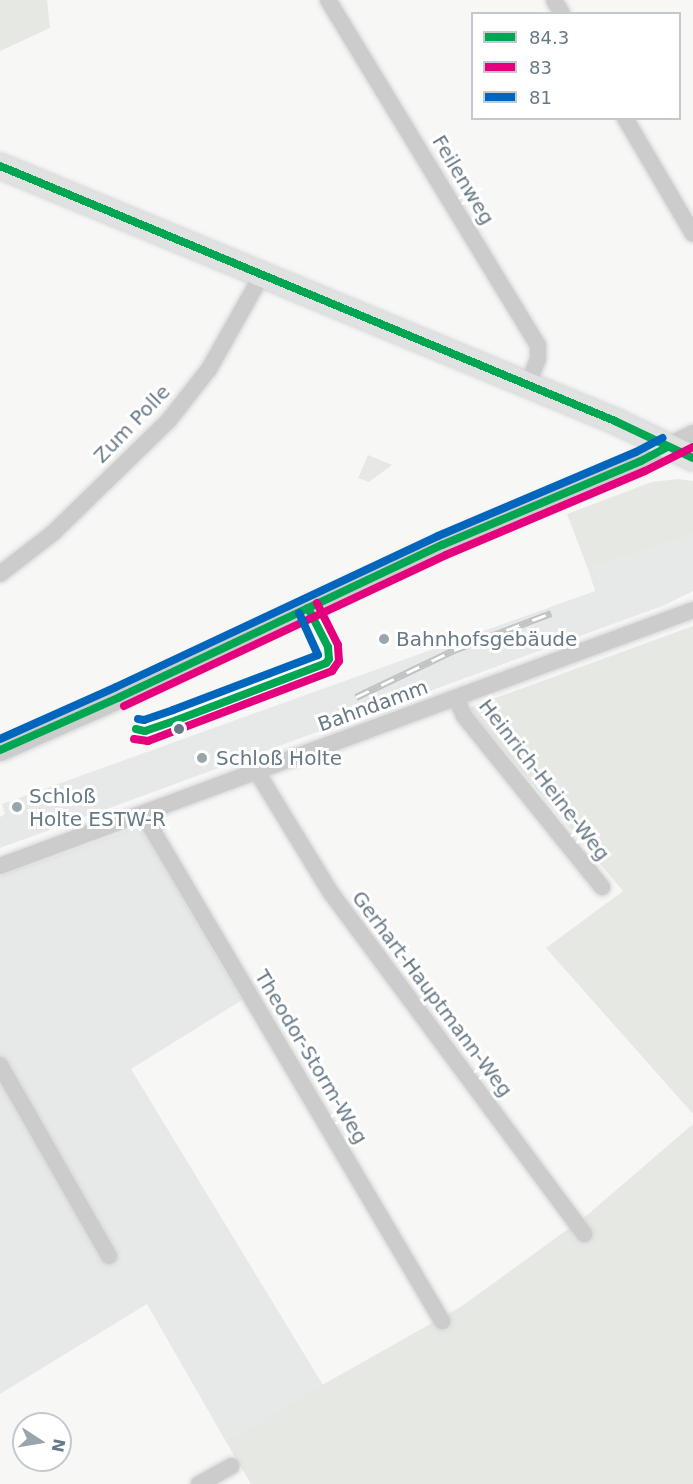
<!DOCTYPE html>
<html>
<head>
<meta charset="utf-8">
<style>
  body { margin:0 }
  #map { position:relative; width:693px; height:1484px; overflow:hidden; background:#f7f7f6; font-family:"DejaVu Sans",sans-serif }
  div>[style] { position:absolute }
  .built>* { inset:0; background:#e7e9e9 }
  .green>* { inset:0; background:#e6e9e3 }
  .roads { filter:drop-shadow(0 0 2px #d4d5d6) drop-shadow(0 0 2px #d4d5d6) }
  .minor>* { height:16px; margin:-8px; padding:0 8px; transform-origin:8px; border-radius:8px; background:#cccccd }
  .tertiary>* { height:21px; margin:-10.5px; padding:0 10.5px; transform-origin:10.5px; border-radius:10.5px; background:#cccccd }
  .secondary>* { height:24px; margin:-12px; padding:0 12px; transform-origin:12px; border-radius:12px; background:#e0e1e1 }
  .rail>* { height:7px; margin-top:-3.5px; transform-origin:0; background:repeating-linear-gradient(90deg,#fff 0 14px,#c1c2c4 0 28px); box-sizing:border-box; border-block:2px solid #c1c2c4 }
  .bus-1>* { height:8px; margin:-4px; padding:0 4px; transform-origin:4px; border-radius:4px; background:#00a651 }
  .bus-2>* { height:8px; margin:-4px; padding:0 4px; transform-origin:4px; border-radius:4px; background:#e5007d }
  .bus-3>* { height:8px; margin:-4px; padding:0 4px; transform-origin:4px; border-radius:4px; background:#0065bd }
  .dots>* { width:16px; height:16px; translate:-50% -50%; box-sizing:border-box; border:3px solid #fff; border-radius:50% }
  span { translate:-50% -50%; white-space:nowrap; text-align:center; line-height:1.15; -webkit-text-stroke:6px #fff; paint-order:stroke }
  .street-label { font-size:20px; color:#677986 }
  .poi-label { font-size:20px; color:#677986 }
  .left { translate:0 -50%; text-align:left }
  .legend { position:absolute; left:471px; top:12px; width:210px; height:108px; box-sizing:border-box; background:#fff; border:2px solid #c2c9cf; margin:0; padding:8px 10px; list-style:none; font-size:18px; color:#677986 }
  .legend li { display:flex; align-items:center; gap:12px; height:30px }
  .legend b { width:30px; border:2px solid #c2c9cf }
  .north { position:absolute; left:12px; top:1412px; width:60px; height:60px; box-sizing:border-box; background:#fff; border:2px solid #c2c9cf; border-radius:50%; rotate:102deg; font-size:16px; font-weight:700; line-height:24px; text-align:center; color:#677986 }
  .north::after { content:''; display:block; margin:auto; width:21px; height:27px; background:#99a5ad; clip-path:polygon(50% 0,100% 100%,50% 72%,0 100%) }
</style>
</head>
<body>
<div id="map">
  <div class="built">
    <i style="clip-path:polygon(693px 535px,693px 591px,665px 605px,0 848px,0 817px,5px 814px,2px 804px,595px 591px,588px 569px)"></i>
    <i style="clip-path:polygon(140px 826px,242px 1000px,131px 1069px,323px 1385px,225px 1440px,147px 1304px,0 1394px,0 876px)"></i>
  </div>
  <div class="green">
    <i style="clip-path:polygon(0 0,47px 0,50px 28px,0 51px)"></i>
    <i style="clip-path:polygon(368px 455px,392px 465px,369px 482px,358px 478px)"></i>
    <i style="clip-path:polygon(678px 479px,693px 481px,693px 535px,588px 569px,567px 514px,652px 482px)"></i>
    <i style="clip-path:polygon(693px 626px,693px 1114px,546px 948px,623px 891px,468px 708px)"></i>
    <i style="clip-path:polygon(693px 1124px,693px 1484px,251px 1484px,225px 1440px,462px 1306px,586px 1216px)"></i>
  </div>
  <div class="roads">
    <div class="minor">
      <i style="left:328px;top:0;width:405px;rotate:58.7deg"></i>
      <i style="left:538px;top:346px;width:13px;rotate:90deg"></i>
      <i style="left:538px;top:359px;width:29px;rotate:112deg"></i>
      <i style="left:554px;top:0;width:16px;rotate:60deg"></i>
      <i style="left:625px;top:118px;width:134px;rotate:59.6deg"></i>
      <i style="left:0;top:574px;width:67px;rotate:-37.7deg"></i>
      <i style="left:53px;top:533px;width:162px;rotate:-44.2deg"></i>
      <i style="left:169px;top:420px;width:65px;rotate:-51.9deg"></i>
      <i style="left:209px;top:369px;width:108px;rotate:-60.6deg"></i>
      <i style="left:456px;top:698px;width:20px;rotate:66deg"></i>
      <i style="left:464px;top:716px;width:220px;rotate:51.1deg"></i>
      <i style="left:257px;top:772px;width:142px;rotate:58.6deg"></i>
      <i style="left:331px;top:893px;width:425px;rotate:53.4deg"></i>
      <i style="left:143px;top:814px;width:589px;rotate:59.47deg"></i>
      <i style="left:0;top:866px;width:739px;rotate:-20.27deg"></i>
      <i style="left:0;top:1065px;width:220px;rotate:60.3deg"></i>
      <i style="left:199px;top:1484px;width:37px;rotate:-29deg"></i>
    </div>
    <div class="tertiary">
      <i style="left:0;top:750px;width:131px;rotate:-23.8deg"></i>
      <i style="left:120px;top:697px;width:356px;rotate:-25.3deg"></i>
      <i style="left:442px;top:545px;width:216px;rotate:-22.9deg"></i>
      <i style="left:641px;top:461px;width:58px;rotate:-26.6deg"></i>
    </div>
    <div class="secondary">
      <i style="left:0;top:166px;width:666px;rotate:22.52deg"></i>
      <i style="left:615px;top:421px;width:86px;rotate:25.4deg"></i>
    </div>
  </div>
  <div class="rail">
    <i style="left:356px;top:697px;width:109px;rotate:-25.6deg"></i>
    <i style="left:454px;top:650px;width:104px;rotate:-20.9deg"></i>
  </div>
  <div class="bus-1">
    <i style="left:0;top:166px;width:666px;rotate:22.52deg"></i>
    <i style="left:615px;top:421px;width:86px;rotate:25.4deg"></i>
    <i style="left:136px;top:729px;width:9px;rotate:13deg"></i>
    <i style="left:145px;top:731px;width:34px;rotate:-19deg"></i>
    <i style="left:177px;top:720px;width:160px;rotate:-20.9deg"></i>
    <i style="left:326px;top:663px;width:5px;rotate:-53deg"></i>
    <i style="left:329px;top:659px;width:12px;rotate:-95deg"></i>
    <i style="left:328px;top:647px;width:44px;rotate:-117.1deg"></i>
    <i style="left:0;top:750px;width:131px;rotate:-23.8deg"></i>
    <i style="left:120px;top:697px;width:356px;rotate:-25.3deg"></i>
    <i style="left:442px;top:545px;width:216px;rotate:-22.9deg"></i>
    <i style="left:641px;top:461px;width:30px;rotate:-28deg"></i>
  </div>
  <div class="bus-2">
    <i style="left:124px;top:706px;width:356px;rotate:-25.1deg"></i>
    <i style="left:446px;top:555px;width:216px;rotate:-22.9deg"></i>
    <i style="left:645px;top:471px;width:54px;rotate:-26.6deg"></i>
    <i style="left:134px;top:739px;width:14px;rotate:8deg"></i>
    <i style="left:148px;top:741px;width:197px;rotate:-20.8deg"></i>
    <i style="left:332px;top:671px;width:12px;rotate:-55deg"></i>
    <i style="left:339px;top:661px;width:16px;rotate:-94deg"></i>
    <i style="left:338px;top:645px;width:47px;rotate:-116.6deg"></i>
  </div>
  <div class="bus-3">
    <i style="left:138px;top:719px;width:6px;rotate:9deg"></i>
    <i style="left:144px;top:720px;width:31px;rotate:-19deg"></i>
    <i style="left:173px;top:710px;width:155px;rotate:-20.8deg"></i>
    <i style="left:318px;top:655px;width:46px;rotate:-114.3deg"></i>
    <i style="left:0;top:739px;width:127px;rotate:-24.1deg"></i>
    <i style="left:116px;top:687px;width:356px;rotate:-25.1deg"></i>
    <i style="left:438px;top:536px;width:215px;rotate:-23deg"></i>
    <i style="left:636px;top:452px;width:30px;rotate:-28deg"></i>
  </div>
  <div class="dots">
    <i style="left:384px;top:639px;background:#99a5ad"></i>
    <i style="left:179px;top:729px;background:#677986"></i>
    <i style="left:202px;top:758px;background:#99a5ad"></i>
    <i style="left:17px;top:807px;background:#99a5ad"></i>
  </div>
  <div class="street-label">
    <span style="left:463px;top:180px;rotate:59deg">Feilenweg</span>
    <span style="left:132px;top:424px;rotate:-46deg">Zum Polle</span>
    <span style="left:373px;top:706px;rotate:-20deg">Bahndamm</span>
    <span style="left:544px;top:780px;rotate:52deg">Heinrich-Heine-Weg</span>
    <span style="left:432px;top:994px;rotate:53deg">Gerhart-Hauptmann-Weg</span>
    <span style="left:311px;top:1057px;rotate:59deg">Theodor-Storm-Weg</span>
  </div>
  <div class="poi-label">
    <span class="left" style="left:396px;top:639px">Bahnhofsgebäude</span>
    <span class="left" style="left:216px;top:758px">Schloß Holte</span>
    <span class="left" style="left:29px;top:808px">Schloß<br>Holte ESTW-R</span>
  </div>
  <ul class="legend">
  <li><b style="height:8px;background:#00a651"></b>84.3</li>
  <li><b style="height:8px;background:#e5007d"></b>83</li>
  <li><b style="height:8px;background:#0065bd"></b>81</li>
  </ul>
  <div class="north">N</div>
</div>
</body>
</html>
